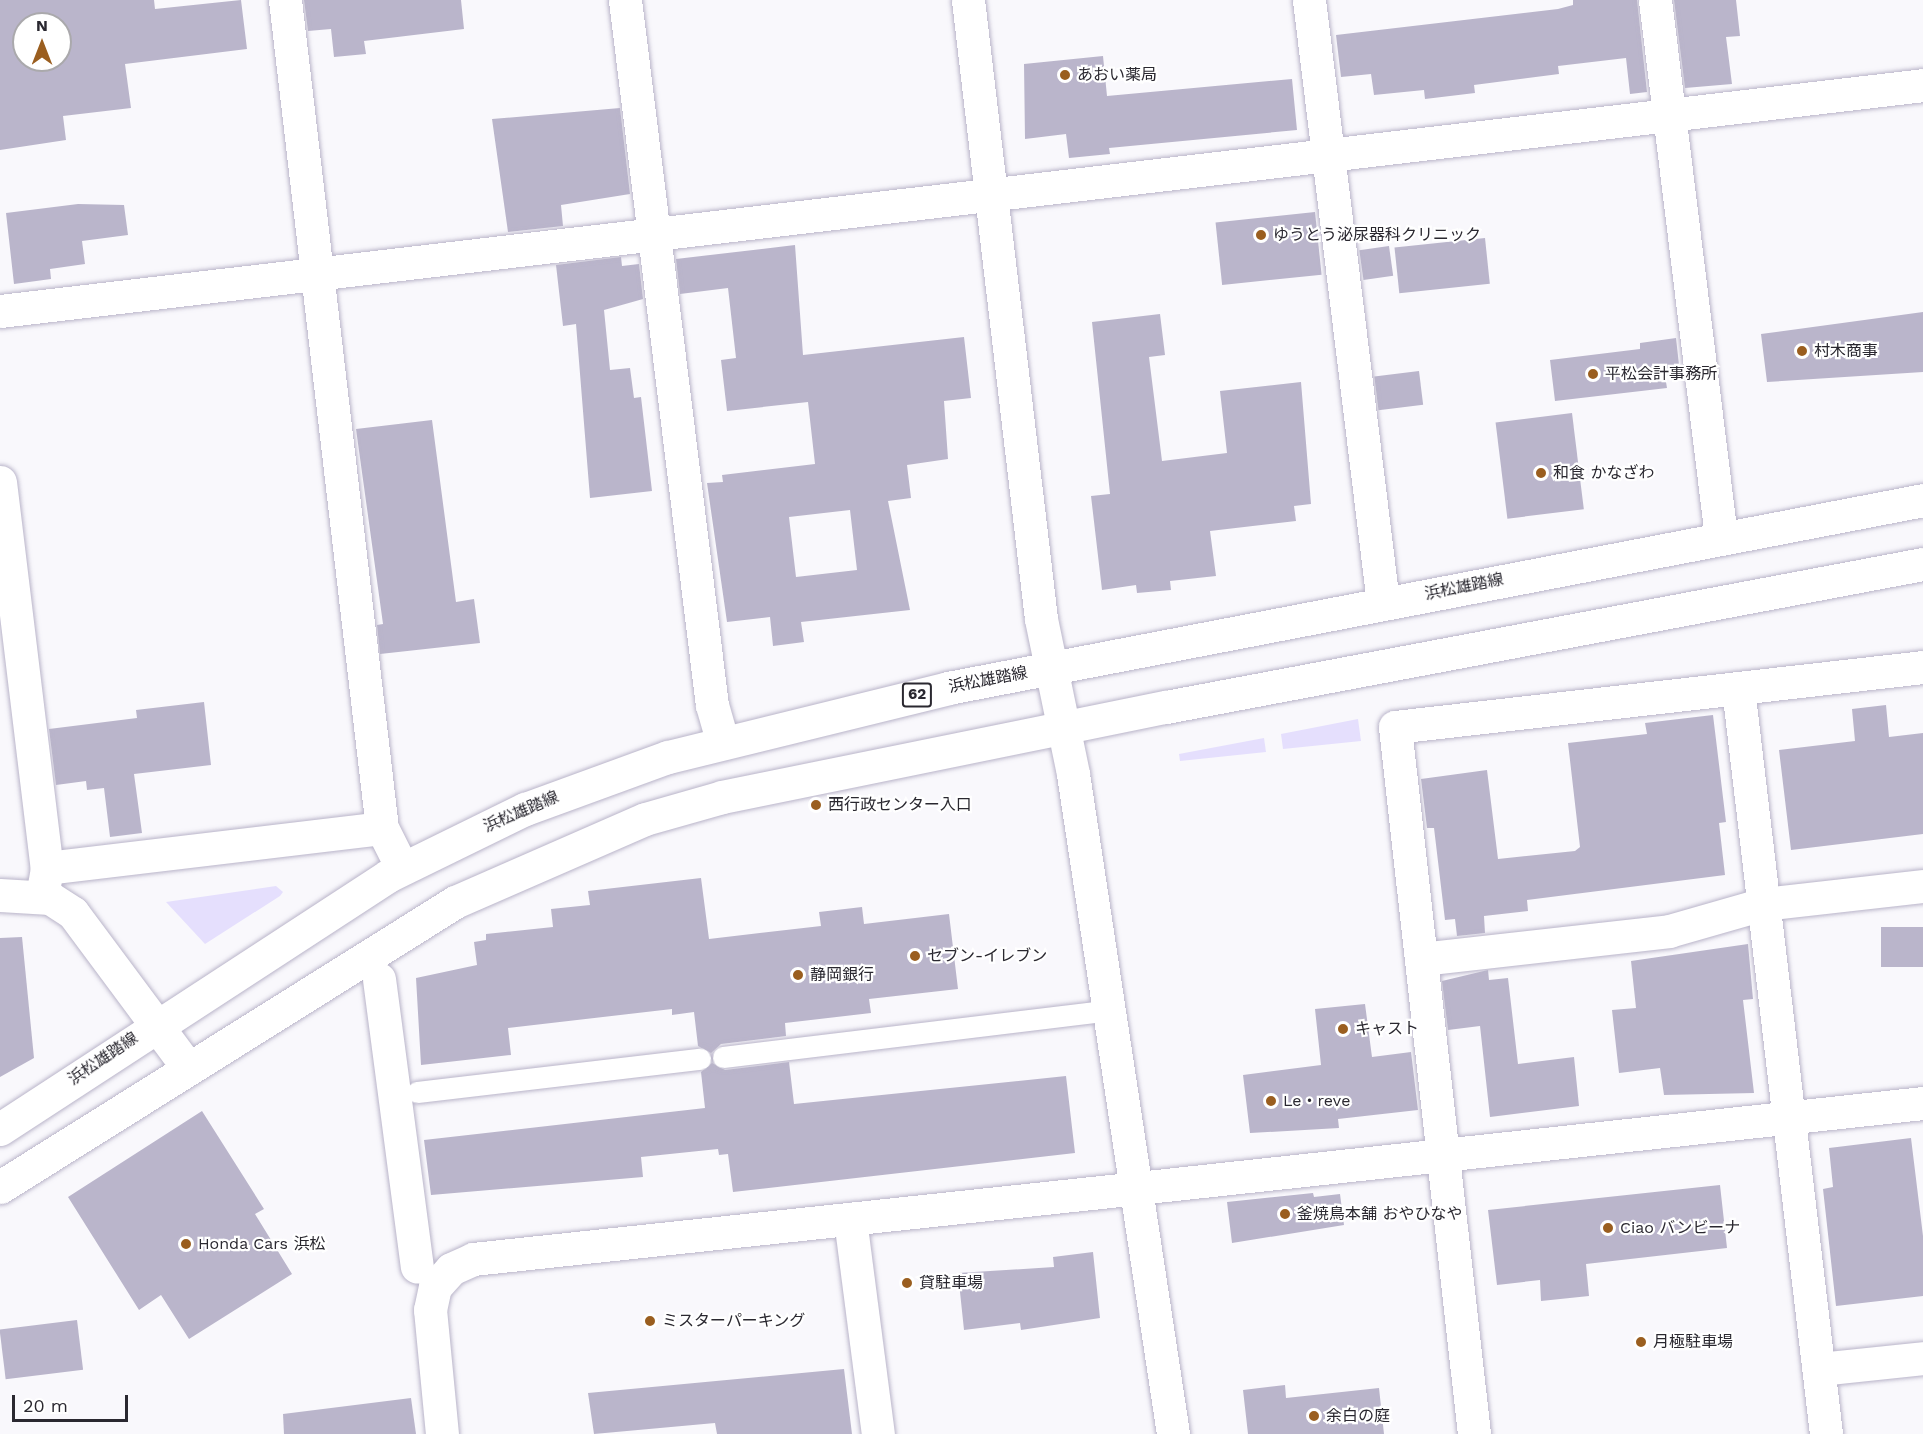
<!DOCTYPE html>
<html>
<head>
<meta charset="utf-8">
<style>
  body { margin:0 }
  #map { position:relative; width:1923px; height:1434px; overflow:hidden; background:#f9f8fc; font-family:"Work Sans","Noto Sans JP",sans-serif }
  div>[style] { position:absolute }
  .green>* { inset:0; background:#e5dffd }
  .building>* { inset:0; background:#bab5cb; transform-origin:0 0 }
  .roads { filter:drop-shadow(0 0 2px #b9b4c9) drop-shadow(0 0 2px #b9b4c9) }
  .lane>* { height:21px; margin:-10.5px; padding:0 10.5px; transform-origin:10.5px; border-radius:10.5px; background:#fff }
  .street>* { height:33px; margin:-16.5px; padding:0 16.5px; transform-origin:16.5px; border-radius:16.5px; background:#fff }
  .secondary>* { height:33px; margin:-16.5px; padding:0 16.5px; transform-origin:16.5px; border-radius:16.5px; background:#fff }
  .primary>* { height:33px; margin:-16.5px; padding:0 16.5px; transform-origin:16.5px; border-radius:16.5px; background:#fff }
  .dots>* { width:16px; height:16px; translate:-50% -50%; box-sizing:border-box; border:3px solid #fff; border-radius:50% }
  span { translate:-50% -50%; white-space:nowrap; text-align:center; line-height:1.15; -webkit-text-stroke:4.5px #fff; paint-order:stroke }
  .shield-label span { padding:2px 4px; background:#fff; border:2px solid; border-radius:4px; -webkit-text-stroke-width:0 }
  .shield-label { font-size:15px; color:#2a2830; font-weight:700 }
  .poi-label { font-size:16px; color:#2a2830 }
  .left { translate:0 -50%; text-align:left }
  .street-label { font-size:16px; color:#2a2830 }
  .north { position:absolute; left:12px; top:12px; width:60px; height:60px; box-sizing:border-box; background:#fff; border:2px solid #aaa9ac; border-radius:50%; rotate:0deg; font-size:16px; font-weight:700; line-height:24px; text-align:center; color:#2a2830 }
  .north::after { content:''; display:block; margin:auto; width:21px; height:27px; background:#9a5e1f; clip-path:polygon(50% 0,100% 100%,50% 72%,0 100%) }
  .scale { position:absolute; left:12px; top:1395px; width:116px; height:27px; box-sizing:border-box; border:3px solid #2a2830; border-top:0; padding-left:8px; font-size:18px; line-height:21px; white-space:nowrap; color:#2a2830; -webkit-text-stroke:4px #fff; paint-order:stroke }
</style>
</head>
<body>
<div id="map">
  <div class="green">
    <i style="clip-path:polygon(1358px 719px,1361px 741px,1283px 749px,1281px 734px)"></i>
    <i style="clip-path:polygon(1264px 738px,1266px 752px,1180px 761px,1179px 754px)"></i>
    <i style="clip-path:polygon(276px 886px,283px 892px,280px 896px,205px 944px,166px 902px)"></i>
  </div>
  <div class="building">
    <i style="clip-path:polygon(evenodd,0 0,154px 0,155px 9px,241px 0,247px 49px,125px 64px,131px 108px,63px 116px,66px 140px,0 150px,0 0,24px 24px,60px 24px,60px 60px,24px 60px,24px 24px)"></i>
    <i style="clip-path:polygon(304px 0,461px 0,464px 29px,364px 41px,366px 54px,334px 57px,331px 29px,308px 31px)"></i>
    <i style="clip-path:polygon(1573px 0,1637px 0,1647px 92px,1630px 94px,1626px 58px,1558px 66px,1559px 74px,1474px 85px,1475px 93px,1425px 99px,1424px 90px,1374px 95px,1371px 74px,1341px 77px,1336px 35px,1558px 9px,1573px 5px)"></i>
    <i style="clip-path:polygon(1674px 0,1736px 0,1740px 36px,1726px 37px,1732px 84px,1685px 88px)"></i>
    <i style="clip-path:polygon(1103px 56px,1107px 96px,1292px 79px,1297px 130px,1109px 148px,1110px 154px,1069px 158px,1066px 134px,1025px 139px,1024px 64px)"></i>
    <i style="clip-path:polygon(620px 108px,630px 194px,561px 205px,563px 226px,508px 232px,492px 119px)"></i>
    <i style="clip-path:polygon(78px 204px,124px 205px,128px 235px,82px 241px,85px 264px,50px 269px,51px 279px,14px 284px,6px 213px)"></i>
    <i style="left:1315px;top:212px;width:63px;height:100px;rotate:84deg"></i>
    <i style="left:1485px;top:238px;width:46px;height:91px;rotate:84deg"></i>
    <i style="clip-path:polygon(evenodd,795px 245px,803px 355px,964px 337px,971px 398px,944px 401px,948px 459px,907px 465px,911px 498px,888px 501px,910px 610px,801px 622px,804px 642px,773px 646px,770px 617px,727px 622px,707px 483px,723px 482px,722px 475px,815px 464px,808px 402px,727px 411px,721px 360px,736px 358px,728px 288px,680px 294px,676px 259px,795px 245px,850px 510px,857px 570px,796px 577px,789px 517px,850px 510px)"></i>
    <i style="left:1389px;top:246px;width:30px;height:30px;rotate:82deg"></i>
    <i style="clip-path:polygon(621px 257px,622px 266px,639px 264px,643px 299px,604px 310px,610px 370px,630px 368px,634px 398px,641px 397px,652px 491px,590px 498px,576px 324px,563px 326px,556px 265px)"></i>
    <i style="clip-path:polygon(1923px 312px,1923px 372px,1767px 382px,1761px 334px)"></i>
    <i style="clip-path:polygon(1160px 314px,1165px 355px,1149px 357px,1162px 461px,1227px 453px,1220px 391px,1301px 382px,1311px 504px,1294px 506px,1296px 521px,1210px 531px,1216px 576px,1170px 581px,1171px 590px,1137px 593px,1136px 585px,1102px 590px,1091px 496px,1110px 494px,1092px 322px)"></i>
    <i style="clip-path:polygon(1676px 338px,1680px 374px,1665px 376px,1667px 388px,1555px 401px,1550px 360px,1640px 349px,1640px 343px)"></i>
    <i style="left:1419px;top:371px;width:34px;height:45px;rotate:83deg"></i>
    <i style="left:1572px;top:413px;width:97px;height:77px;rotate:83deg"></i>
    <i style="clip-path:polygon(432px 420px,456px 602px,474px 599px,480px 643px,380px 654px,377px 625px,383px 624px,356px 429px)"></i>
    <i style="clip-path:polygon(204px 702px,211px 765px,134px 774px,142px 833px,110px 837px,104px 788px,87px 790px,86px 781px,56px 785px,49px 729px,137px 718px,136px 710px)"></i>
    <i style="clip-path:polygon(1886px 705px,1889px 737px,1923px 733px,1923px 834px,1791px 850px,1779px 750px,1855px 741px,1852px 709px)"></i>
    <i style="clip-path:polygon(1713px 715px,1726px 822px,1719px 823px,1725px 875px,1527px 900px,1528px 911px,1484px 916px,1485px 933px,1457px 936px,1455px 919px,1445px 920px,1434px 828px,1427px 828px,1421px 779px,1487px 770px,1498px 859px,1575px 851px,1580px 847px,1568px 743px,1647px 734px,1645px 723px)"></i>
    <i style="clip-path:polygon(701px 878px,709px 939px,821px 926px,819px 912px,862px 907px,864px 924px,949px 914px,958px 989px,869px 999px,871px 1013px,785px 1023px,786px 1036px,721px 1044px,711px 1053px,698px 1046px,694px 1012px,672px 1015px,672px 1009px,508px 1028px,511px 1055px,421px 1065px,416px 978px,477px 965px,474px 942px,486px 940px,486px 934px,553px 927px,551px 909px,590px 905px,588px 891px)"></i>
    <i style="left:1923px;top:927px;width:40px;height:42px;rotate:90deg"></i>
    <i style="clip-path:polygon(22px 937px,34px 1058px,0 1077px,0 938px)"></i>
    <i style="clip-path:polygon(1748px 944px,1753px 999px,1743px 1000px,1754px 1093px,1664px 1095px,1660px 1068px,1619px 1073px,1612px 1010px,1636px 1008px,1631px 961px)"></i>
    <i style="clip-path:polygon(1488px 970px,1489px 980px,1508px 978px,1518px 1064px,1574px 1057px,1579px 1106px,1490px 1117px,1480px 1026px,1448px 1030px,1442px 981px)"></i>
    <i style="clip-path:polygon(1365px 1004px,1372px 1057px,1411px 1052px,1418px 1110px,1338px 1119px,1339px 1128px,1250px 1133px,1243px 1075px,1321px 1065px,1315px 1009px)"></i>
    <i style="clip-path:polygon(789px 1062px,794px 1104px,1066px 1076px,1075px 1153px,733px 1192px,728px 1154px,719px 1155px,718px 1149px,641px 1157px,643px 1177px,431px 1195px,424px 1140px,705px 1108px,701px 1072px,712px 1063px,725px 1070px)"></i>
    <i style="clip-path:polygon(202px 1111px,264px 1209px,255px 1214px,292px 1274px,189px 1339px,161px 1295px,139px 1310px,68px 1197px)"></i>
    <i style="clip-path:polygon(1911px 1138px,1923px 1236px,1923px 1296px,1836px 1306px,1823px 1189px,1833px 1187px,1829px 1148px)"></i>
    <i style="clip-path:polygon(1720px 1185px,1727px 1248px,1586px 1264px,1589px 1296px,1541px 1301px,1540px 1280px,1497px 1285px,1488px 1210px)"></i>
    <i style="clip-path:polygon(1313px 1193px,1314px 1197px,1340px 1194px,1344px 1225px,1232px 1243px,1227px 1202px)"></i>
    <i style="clip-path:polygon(1093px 1252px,1100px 1318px,1021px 1330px,1020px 1323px,964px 1330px,958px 1273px,1054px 1267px,1053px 1257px)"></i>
    <i style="left:77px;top:1320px;width:50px;height:78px;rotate:83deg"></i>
    <i style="clip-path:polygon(844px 1369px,852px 1434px,717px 1434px,715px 1423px,594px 1434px,588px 1393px)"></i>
    <i style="clip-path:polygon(1285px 1385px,1286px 1398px,1379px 1388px,1384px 1434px,1248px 1434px,1243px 1390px)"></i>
    <i style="clip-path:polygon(411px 1398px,416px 1434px,284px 1434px,283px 1414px)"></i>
  </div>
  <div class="roads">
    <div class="lane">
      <i style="left:723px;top:1057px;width:390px;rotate:-6.9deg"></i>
      <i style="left:417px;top:1092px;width:285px;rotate:-6.7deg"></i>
    </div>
    <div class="street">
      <i style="left:285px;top:0;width:834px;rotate:83.32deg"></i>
      <i style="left:382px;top:828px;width:45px;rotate:63.4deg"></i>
      <i style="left:625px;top:0;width:710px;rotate:82.97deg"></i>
      <i style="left:712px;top:705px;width:37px;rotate:74deg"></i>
      <i style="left:1309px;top:0;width:608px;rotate:83deg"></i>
      <i style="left:1655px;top:0;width:541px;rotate:82.99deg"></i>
      <i style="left:0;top:311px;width:1936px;rotate:-6.7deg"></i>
      <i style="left:0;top:482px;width:389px;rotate:83.1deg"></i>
      <i style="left:47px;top:868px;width:28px;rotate:100deg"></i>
      <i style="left:1738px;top:688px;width:751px;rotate:83.27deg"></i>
      <i style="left:47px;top:868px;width:337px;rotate:-6.8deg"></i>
      <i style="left:1421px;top:959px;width:250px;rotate:-6.4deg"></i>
      <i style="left:1669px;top:931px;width:98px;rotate:-16deg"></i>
      <i style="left:1763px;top:904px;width:161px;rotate:-6.4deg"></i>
      <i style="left:379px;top:979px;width:290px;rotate:82.5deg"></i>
      <i style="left:1138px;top:1188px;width:790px;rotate:-6.18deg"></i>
      <i style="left:850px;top:1219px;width:217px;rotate:82.6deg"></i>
      <i style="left:1819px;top:1369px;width:105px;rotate:-6deg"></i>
      <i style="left:1474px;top:1434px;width:711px;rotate:-96.38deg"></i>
      <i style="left:1395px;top:727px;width:531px;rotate:-6.48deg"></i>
    </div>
    <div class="secondary">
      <i style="left:968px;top:0;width:623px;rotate:83.27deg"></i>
      <i style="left:1041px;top:619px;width:158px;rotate:78.3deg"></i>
      <i style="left:1073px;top:774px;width:668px;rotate:81.38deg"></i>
      <i style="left:0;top:895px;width:50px;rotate:3.4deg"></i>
      <i style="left:50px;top:898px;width:27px;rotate:33deg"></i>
      <i style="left:73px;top:913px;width:193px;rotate:53.4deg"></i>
      <i style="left:442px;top:1434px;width:125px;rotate:-95.5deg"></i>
      <i style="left:430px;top:1310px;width:24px;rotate:-78deg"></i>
      <i style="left:435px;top:1287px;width:24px;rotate:-48deg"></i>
      <i style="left:451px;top:1269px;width:24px;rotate:-24deg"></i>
      <i style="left:473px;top:1259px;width:669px;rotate:-6.09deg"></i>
    </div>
    <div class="primary">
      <i style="left:0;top:1129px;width:463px;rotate:-33.1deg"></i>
      <i style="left:388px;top:876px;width:153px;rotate:-26.1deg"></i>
      <i style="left:525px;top:809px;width:152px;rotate:-20deg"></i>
      <i style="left:668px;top:757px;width:288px;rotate:-13.8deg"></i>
      <i style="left:948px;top:688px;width:993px;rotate:-10.91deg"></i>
      <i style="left:0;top:1187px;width:537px;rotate:-32.06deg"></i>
      <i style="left:455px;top:902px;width:207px;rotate:-23.6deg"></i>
      <i style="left:645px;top:819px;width:80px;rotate:-15.9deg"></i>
      <i style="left:722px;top:797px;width:453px;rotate:-11.5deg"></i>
      <i style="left:1166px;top:707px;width:770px;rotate:-10.7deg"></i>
    </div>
  </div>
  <div class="dots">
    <i style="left:1065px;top:75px;background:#9a5e1f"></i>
    <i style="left:1261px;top:235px;background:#9a5e1f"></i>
    <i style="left:1802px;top:351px;background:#9a5e1f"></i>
    <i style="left:1593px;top:374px;background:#9a5e1f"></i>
    <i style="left:1541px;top:473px;background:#9a5e1f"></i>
    <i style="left:816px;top:805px;background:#9a5e1f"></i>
    <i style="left:915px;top:956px;background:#9a5e1f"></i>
    <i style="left:798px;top:975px;background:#9a5e1f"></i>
    <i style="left:1343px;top:1029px;background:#9a5e1f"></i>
    <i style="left:1271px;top:1101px;background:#9a5e1f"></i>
    <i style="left:1285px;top:1214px;background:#9a5e1f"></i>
    <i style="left:1608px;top:1228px;background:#9a5e1f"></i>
    <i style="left:186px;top:1244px;background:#9a5e1f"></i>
    <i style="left:907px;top:1283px;background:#9a5e1f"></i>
    <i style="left:650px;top:1321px;background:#9a5e1f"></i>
    <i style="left:1641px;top:1342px;background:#9a5e1f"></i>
    <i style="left:1314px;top:1416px;background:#9a5e1f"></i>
  </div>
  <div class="shield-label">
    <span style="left:917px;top:695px">62</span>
  </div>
  <div class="poi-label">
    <span class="left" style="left:1077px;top:75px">あおい薬局</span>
    <span class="left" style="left:1273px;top:235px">ゆうとう泌尿器科クリニック</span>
    <span class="left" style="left:1814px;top:351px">村木商事</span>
    <span class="left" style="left:1605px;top:374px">平松会計事務所</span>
    <span class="left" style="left:1553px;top:473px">和食 かなざわ</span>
    <span class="left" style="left:828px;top:805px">西行政センター入口</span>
    <span class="left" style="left:927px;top:956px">セブン-イレブン</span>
    <span class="left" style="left:810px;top:975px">静岡銀行</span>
    <span class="left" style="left:1355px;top:1029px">キャスト</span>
    <span class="left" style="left:1283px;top:1101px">Le・reve</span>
    <span class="left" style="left:1297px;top:1214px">釜焼鳥本舗 おやひなや</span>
    <span class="left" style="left:1620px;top:1228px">Ciao バンビーナ</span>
    <span class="left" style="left:198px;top:1244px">Honda Cars 浜松</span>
    <span class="left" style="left:919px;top:1283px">貸駐車場</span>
    <span class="left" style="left:662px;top:1321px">ミスターパーキング</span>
    <span class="left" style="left:1653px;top:1342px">月極駐車場</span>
    <span class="left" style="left:1326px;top:1416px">余白の庭</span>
  </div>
  <div class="street-label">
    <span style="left:1464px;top:587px;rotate:-11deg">浜松雄踏線</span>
    <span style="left:988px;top:680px;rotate:-11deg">浜松雄踏線</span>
    <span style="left:521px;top:812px;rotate:-23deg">浜松雄踏線</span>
    <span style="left:103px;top:1059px;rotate:-34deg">浜松雄踏線</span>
  </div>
  <div class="north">N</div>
  <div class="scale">20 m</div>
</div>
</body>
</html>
